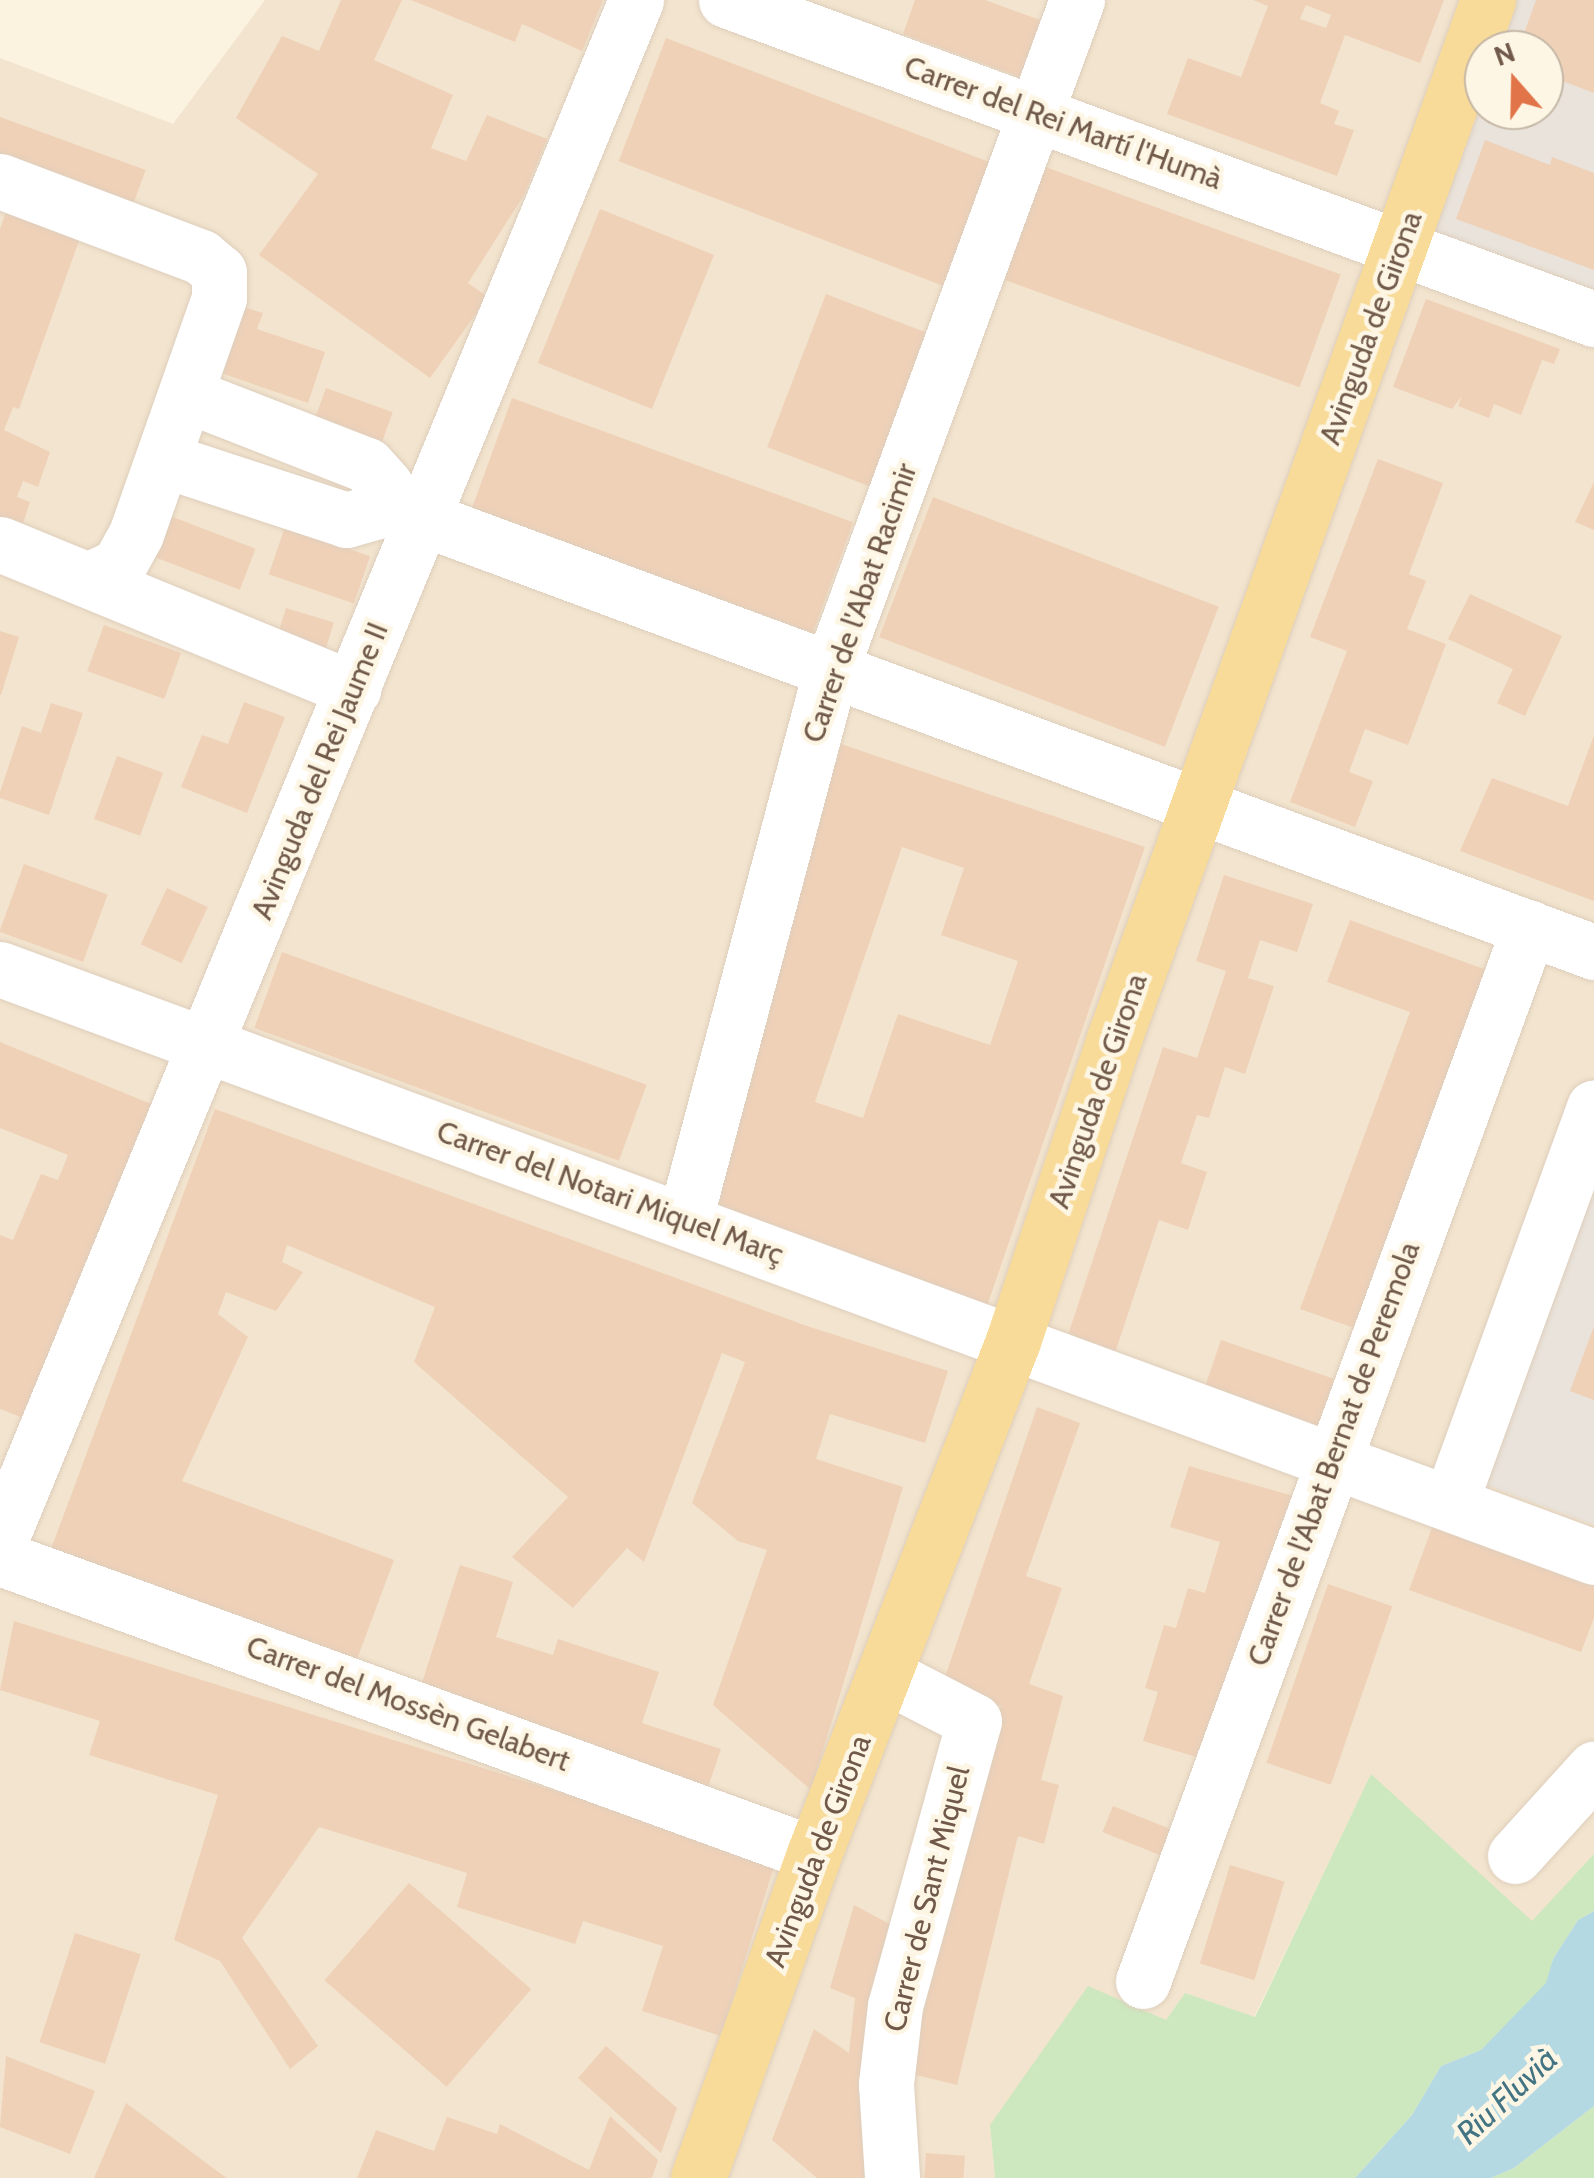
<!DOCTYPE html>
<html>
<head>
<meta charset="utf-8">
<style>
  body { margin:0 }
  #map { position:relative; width:1594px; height:2178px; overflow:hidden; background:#fbf2df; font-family:Cabin,sans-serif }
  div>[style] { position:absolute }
  .residential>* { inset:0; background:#f2e4ce }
  .industrial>* { inset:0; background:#e9e3db }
  .green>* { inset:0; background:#cde7bf }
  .water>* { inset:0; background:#b5d9e3 }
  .building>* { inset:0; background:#efd1b8; transform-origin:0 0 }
  .roads { filter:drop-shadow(0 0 2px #decebc) drop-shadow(0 0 2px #decebc) }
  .minor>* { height:55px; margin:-27.5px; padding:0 27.5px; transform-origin:27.5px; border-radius:27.5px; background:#fff }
  .major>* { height:55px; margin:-27.5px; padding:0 27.5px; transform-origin:27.5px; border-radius:27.5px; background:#f8db99 }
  span { translate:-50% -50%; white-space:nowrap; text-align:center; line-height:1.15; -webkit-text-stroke:9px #fef6e5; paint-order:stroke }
  .street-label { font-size:30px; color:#705948 }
  .water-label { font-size:32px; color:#437483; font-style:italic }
  .north { position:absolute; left:1464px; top:30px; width:100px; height:100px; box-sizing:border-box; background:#fef6e5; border:2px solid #c5b7a6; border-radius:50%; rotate:340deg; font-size:28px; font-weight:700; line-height:40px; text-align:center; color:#705948 }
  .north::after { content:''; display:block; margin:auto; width:35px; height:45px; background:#e17448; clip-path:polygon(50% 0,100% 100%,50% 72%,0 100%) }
</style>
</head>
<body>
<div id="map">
  <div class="residential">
    <i style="clip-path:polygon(265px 0,1513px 0,1426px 228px,1594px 289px,1594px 1139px,1477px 1481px,1594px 1525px,1594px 1854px,1532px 1922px,1371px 1775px,1254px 2017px,1185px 1993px,1166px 2020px,990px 2125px,995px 2178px,0 2178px,0 58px,173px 124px)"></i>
  </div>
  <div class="industrial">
    <i style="clip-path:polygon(1513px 0,1594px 0,1594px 289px,1426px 229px,1484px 77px,1484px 110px,1544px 110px,1544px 50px,1494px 50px)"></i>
    <i style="clip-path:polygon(1594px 1139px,1594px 1525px,1476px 1481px)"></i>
  </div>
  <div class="green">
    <i style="clip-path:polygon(1371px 1774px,1532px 1921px,1594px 1854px,1594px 1911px,1578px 1920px,1553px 1959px,1547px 1983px,1523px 2009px,1481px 2050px,1441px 2066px,1412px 2115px,1355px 2178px,995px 2178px,990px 2125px,1088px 1986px,1166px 2020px,1185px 1993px,1255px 2017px)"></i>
    <i style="clip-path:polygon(1594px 2106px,1594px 2178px,1491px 2178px,1514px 2168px)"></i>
  </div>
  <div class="water">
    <i style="clip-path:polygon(1594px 1911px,1594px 2106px,1514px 2168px,1491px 2178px,1355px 2178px,1412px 2115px,1441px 2066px,1481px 2050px,1546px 1983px,1553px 1959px,1578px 1920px)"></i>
  </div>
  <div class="building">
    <i style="clip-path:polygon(341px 0,402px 0,374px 60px,453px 95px,431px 148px,466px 161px,487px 115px,547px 139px,524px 195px,468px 283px,488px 297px,430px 378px,259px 255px,318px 174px,236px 118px,282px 36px,319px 51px)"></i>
    <i style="clip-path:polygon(411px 0,603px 0,582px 51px,522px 24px,515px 42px)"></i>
    <i style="clip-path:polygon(915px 0,985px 0,1040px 20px,1020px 77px,903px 34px)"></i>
    <i style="clip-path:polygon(evenodd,1253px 0,1444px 0,1420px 63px,1345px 35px,1320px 103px,1339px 111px,1334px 124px,1354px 130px,1337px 176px,1167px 114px,1188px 58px,1241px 77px,1268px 6px,1253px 0,1306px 5px,1331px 15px,1326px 28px,1300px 19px,1306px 5px)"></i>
    <i style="clip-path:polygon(1536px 0,1594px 0,1594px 93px,1544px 74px,1544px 50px,1518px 50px)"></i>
    <i style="left:666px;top:38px;width:348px;height:132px;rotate:21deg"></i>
    <i style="left:0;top:117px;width:155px;height:48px;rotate:20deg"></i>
    <i style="clip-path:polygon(1485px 140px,1550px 165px,1552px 157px,1594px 173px,1594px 270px,1456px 219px)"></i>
    <i style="left:1040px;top:165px;width:320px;height:120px;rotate:20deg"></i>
    <i style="clip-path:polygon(7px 209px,81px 235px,19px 409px,13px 407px,4px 430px,50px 452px,38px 487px,23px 481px,17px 497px,30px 502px,20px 532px,0 526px,0 229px)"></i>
    <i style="left:600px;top:209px;width:123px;height:166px;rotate:22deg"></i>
    <i style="left:826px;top:294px;width:110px;height:164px;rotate:21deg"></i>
    <i style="clip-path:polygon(1426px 299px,1560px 349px,1554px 364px,1542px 360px,1521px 415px,1494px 404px,1489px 418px,1458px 406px,1462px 396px,1452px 409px,1393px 387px)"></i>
    <i style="clip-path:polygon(240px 306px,263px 313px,257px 329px,325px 352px,308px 403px,218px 372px)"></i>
    <i style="left:326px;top:388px;width:71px;height:41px;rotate:20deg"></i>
    <i style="left:512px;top:398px;width:363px;height:118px;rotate:20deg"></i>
    <i style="clip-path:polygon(1378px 459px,1443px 483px,1409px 574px,1426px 581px,1407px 629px,1446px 644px,1408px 745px,1365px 729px,1349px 772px,1373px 781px,1355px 827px,1290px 802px,1347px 651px,1310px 637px)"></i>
    <i style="clip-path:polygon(1594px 482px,1594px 530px,1575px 522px)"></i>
    <i style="left:933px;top:497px;width:306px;height:150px;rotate:21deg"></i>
    <i style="left:165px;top:514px;width:97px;height:44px;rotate:21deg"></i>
    <i style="left:285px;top:527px;width:90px;height:50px;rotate:19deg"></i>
    <i style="clip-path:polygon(1470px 594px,1562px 636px,1525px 716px,1497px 703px,1513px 669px,1448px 639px)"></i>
    <i style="left:286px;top:608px;width:50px;height:38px;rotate:17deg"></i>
    <i style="left:104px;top:625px;width:82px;height:49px;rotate:20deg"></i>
    <i style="clip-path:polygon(0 631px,19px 637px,1px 695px,0 695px)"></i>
    <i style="clip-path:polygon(244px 702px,285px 717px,247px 813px,181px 787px,202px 735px,228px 744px)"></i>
    <i style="clip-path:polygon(51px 703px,83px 713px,49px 815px,0 798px,0 792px,22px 726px,41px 733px)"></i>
    <i style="clip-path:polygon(1594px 735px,1594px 901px,1460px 851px,1492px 778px,1568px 806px)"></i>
    <i style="clip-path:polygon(evenodd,838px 743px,1145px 847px,986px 1309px,680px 1206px,838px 743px,902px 847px,964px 868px,941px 935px,1018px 961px,990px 1045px,898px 1014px,863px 1118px,815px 1102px,902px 847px)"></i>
    <i style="left:117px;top:756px;width:49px;height:67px;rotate:20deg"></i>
    <i style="left:24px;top:864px;width:89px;height:72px;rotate:20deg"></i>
    <i style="clip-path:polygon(1224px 875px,1313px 904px,1297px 952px,1260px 940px,1248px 978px,1274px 986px,1245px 1074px,1225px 1067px,1209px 1118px,1197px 1115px,1181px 1163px,1207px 1172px,1188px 1230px,1159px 1220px,1115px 1353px,1067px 1338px,1163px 1047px,1197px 1058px,1226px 971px,1196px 961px)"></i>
    <i style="left:167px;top:888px;width:45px;height:62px;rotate:25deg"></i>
    <i style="clip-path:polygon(1350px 920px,1492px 972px,1360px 1330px,1300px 1309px,1410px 1012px,1327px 982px)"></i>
    <i style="left:282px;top:952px;width:388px;height:81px;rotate:20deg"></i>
    <i style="clip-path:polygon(0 1042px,156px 1106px,26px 1419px,0 1409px,0 1235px,13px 1240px,41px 1174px,58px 1180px,68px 1155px,0 1128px)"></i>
    <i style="clip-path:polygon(215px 1109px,807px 1326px,948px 1371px,925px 1443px,830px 1414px,816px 1459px,903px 1487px,811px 1790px,713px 1705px,767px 1550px,738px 1541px,692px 1503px,745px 1362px,722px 1353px,644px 1562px,627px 1548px,573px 1608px,512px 1557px,568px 1497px,414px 1362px,435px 1307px,287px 1245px,282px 1262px,303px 1272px,276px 1311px,226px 1292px,218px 1314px,248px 1337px,182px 1481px,394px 1560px,353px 1670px,48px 1557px)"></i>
    <i style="clip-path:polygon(1594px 1326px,1594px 1400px,1570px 1391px)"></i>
    <i style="left:1221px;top:1340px;width:123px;height:54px;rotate:19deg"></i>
    <i style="clip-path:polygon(1037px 1407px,1080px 1423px,1026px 1576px,1062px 1588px,1029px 1684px,1063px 1696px,1041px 1780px,1059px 1785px,1044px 1844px,1018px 1836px,957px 2085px,908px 2073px,1001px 1706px,942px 1686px)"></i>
    <i style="clip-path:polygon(1189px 1466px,1293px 1496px,1213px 1762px,1143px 1741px,1158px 1692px,1145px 1688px,1164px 1625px,1176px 1628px,1188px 1588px,1205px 1593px,1220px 1542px,1170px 1527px)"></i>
    <i style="clip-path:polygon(1433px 1525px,1594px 1582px,1594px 1618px,1581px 1652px,1409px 1590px)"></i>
    <i style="clip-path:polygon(460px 1565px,513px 1582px,496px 1637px,553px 1655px,558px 1639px,659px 1672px,642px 1723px,721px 1749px,707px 1790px,417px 1698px)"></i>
    <i style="left:1328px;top:1584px;width:68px;height:189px;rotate:19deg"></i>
    <i style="clip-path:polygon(14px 1621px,776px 1860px,721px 2036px,642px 2011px,663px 1946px,583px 1921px,575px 1944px,457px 1907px,467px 1873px,319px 1827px,242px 1938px,318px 2046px,290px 2069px,220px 1961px,174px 1940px,218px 1795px,89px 1755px,100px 1721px,0 1690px)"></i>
    <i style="left:1113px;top:1806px;width:71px;height:28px;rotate:22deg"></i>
    <i style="left:1230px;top:1865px;width:57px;height:103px;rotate:17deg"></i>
    <i style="left:409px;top:1883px;width:162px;height:129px;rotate:41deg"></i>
    <i style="clip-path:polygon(854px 1905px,901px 1930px,873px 2178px,817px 2178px,772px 2140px,814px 2029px,849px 2053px,855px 1998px,830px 1988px)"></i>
    <i style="left:75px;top:1933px;width:69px;height:115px;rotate:18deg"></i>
    <i style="clip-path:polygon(606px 2046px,677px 2108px,661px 2153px,578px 2078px)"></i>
    <i style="clip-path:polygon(6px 2056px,95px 2091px,70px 2154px,0 2127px)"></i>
    <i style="clip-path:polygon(126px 2103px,217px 2171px,227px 2178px,94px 2178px)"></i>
    <i style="clip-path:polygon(610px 2116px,658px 2160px,652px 2178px,357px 2178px,376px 2130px,434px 2151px,447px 2117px,497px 2134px,500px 2124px,589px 2170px)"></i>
    <i style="left:926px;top:2153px;width:39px;height:25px;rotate:4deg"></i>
  </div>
  <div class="roads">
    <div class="minor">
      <i style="left:726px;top:0;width:925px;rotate:20.18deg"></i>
      <i style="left:0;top:181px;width:215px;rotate:20.7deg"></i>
      <i style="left:201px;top:257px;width:23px;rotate:40deg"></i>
      <i style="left:219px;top:272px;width:26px;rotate:90deg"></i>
      <i style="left:219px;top:298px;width:250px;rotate:109.4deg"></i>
      <i style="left:136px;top:534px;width:37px;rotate:119deg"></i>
      <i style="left:118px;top:566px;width:33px;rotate:155deg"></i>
      <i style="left:187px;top:395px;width:193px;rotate:21.3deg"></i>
      <i style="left:367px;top:465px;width:27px;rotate:48deg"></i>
      <i style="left:385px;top:485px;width:23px;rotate:72deg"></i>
      <i style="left:392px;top:507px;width:1282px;rotate:20.32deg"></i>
      <i style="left:164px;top:460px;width:192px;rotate:18.2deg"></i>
      <i style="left:346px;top:520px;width:48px;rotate:-15.8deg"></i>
      <i style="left:0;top:544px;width:382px;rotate:22.3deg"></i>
      <i style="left:0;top:969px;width:1699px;rotate:20.25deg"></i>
      <i style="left:685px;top:1219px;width:569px;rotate:-75.13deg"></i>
      <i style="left:831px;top:669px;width:713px;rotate:-69.81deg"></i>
      <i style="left:1450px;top:1503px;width:421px;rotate:-70deg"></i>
      <i style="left:0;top:1541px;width:1667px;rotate:-67.57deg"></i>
      <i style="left:0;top:1558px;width:866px;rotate:19.98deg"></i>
      <i style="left:885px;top:1675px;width:100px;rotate:27.3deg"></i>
      <i style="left:974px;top:1721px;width:296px;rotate:105.5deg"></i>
      <i style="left:895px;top:2006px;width:79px;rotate:96.6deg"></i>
      <i style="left:886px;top:2084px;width:94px;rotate:86.3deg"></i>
      <i style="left:1515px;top:1856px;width:118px;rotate:-47.8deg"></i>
      <i style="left:1143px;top:1981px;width:1122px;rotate:-69.87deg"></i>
    </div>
    <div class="major">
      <i style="left:698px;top:2178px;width:344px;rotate:-70.3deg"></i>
      <i style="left:814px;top:1854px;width:550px;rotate:-68.8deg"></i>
      <i style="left:1013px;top:1341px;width:318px;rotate:-71.5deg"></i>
      <i style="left:1114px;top:1039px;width:1104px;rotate:-70.2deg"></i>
    </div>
  </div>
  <div class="street-label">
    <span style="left:1063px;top:123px;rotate:20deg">Carrer del Rei Martí l'Humà</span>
    <span style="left:1371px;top:328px;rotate:-70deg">Avinguda de Girona</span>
    <span style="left:860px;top:603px;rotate:-71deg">Carrer de l'Abat Racimir</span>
    <span style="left:320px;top:771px;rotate:-68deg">Avinguda del Rei Jaume II</span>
    <span style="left:1098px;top:1091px;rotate:-71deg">Avinguda de Girona</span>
    <span style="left:610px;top:1193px;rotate:20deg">Carrer del Notari Miquel Març</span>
    <span style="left:1334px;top:1454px;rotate:-70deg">Carrer de l'Abat Bernat de Peremola</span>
    <span style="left:408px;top:1704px;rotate:20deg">Carrer del Mossèn Gelabert</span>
    <span style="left:818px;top:1851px;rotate:-69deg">Avinguda de Girona</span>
    <span style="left:927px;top:1899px;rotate:-76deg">Carrer de Sant Miquel</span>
  </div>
  <div class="water-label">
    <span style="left:1507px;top:2096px;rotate:-43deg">Riu Fluvià</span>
  </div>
  <div class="north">N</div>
</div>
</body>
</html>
